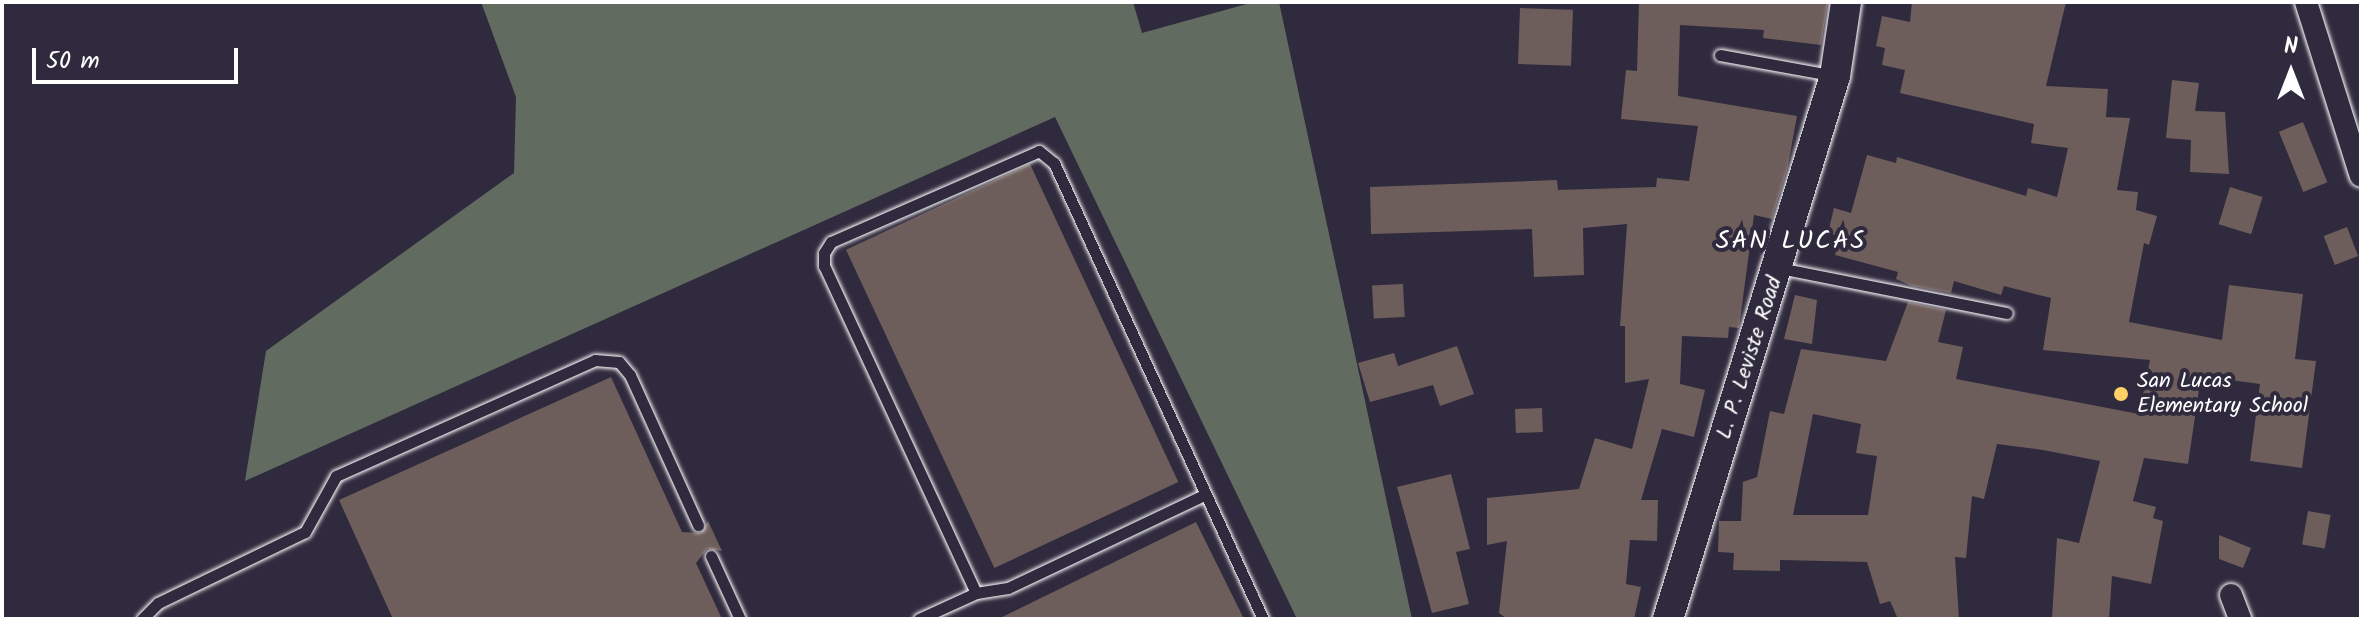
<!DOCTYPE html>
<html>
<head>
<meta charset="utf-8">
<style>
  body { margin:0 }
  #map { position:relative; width:2363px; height:621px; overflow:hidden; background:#2f2a3d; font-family:Kalam,sans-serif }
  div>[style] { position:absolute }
  .green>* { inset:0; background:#626b5f }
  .building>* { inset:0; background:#6e5e5b; transform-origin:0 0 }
  .roads { filter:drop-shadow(0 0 2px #fff) drop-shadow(0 0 2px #fff) }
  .service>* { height:11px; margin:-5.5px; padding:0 5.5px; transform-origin:5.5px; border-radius:5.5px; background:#2f2a3d }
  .minor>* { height:22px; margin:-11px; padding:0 11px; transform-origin:11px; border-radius:11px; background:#2f2a3d }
  .secondary>* { height:30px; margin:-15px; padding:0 15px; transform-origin:15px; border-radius:15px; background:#2f2a3d }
  .dots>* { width:22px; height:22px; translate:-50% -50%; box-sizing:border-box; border:4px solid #2f2a3d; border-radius:50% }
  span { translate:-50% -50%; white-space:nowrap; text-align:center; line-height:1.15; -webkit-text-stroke:8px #2f2a3d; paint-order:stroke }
  .street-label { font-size:22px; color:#fff }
  .poi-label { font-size:22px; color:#fff }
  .left { translate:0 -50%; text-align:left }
  .quarter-label { font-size:26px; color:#fff; letter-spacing:2px }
  .frame { position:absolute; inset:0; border:4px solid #fff; pointer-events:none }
  .north { position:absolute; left:2251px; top:32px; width:80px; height:80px; -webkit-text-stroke:6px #2f2a3d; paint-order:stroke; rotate:0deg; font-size:22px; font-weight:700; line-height:32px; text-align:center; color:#fff }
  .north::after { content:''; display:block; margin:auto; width:28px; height:36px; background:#fff; clip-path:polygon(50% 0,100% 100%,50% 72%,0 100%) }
  .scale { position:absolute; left:32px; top:48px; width:206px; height:36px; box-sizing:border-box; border:4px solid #fff; border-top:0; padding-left:10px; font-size:24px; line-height:28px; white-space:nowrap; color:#fff; -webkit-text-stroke:6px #2f2a3d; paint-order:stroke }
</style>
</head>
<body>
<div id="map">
  <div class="green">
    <i style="clip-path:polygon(481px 2px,1133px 2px,1142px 33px,1254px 2px,1279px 2px,1412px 619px,1297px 619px,1055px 117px,245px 481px,266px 351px,514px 173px,516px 97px)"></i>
  </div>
  <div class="building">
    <i style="clip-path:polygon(1639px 2px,1828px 2px,1821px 45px,1763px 38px,1764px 30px,1680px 25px,1678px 96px,1797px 116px,1787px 170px,1772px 219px,1754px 215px,1739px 328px,1729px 327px,1728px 338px,1682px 336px,1680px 384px,1705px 390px,1694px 437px,1662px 429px,1641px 500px,1658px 500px,1657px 541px,1630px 540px,1626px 584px,1641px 587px,1634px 619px,1507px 619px,1499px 613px,1507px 541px,1487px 545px,1487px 498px,1579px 489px,1595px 438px,1632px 449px,1649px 379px,1625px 383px,1625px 326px,1620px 326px,1627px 224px,1583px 228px,1584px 275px,1534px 277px,1532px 229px,1371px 234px,1370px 187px,1557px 180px,1558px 190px,1656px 187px,1657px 178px,1689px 181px,1698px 126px,1621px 119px,1626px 70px,1637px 71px)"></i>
    <i style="clip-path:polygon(evenodd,1912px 2px,2066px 2px,2046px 86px,2108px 89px,2106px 117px,2130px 118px,2117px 190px,2138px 192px,2136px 210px,2157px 216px,2149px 245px,2144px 243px,2129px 322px,2222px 340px,2229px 285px,2303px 294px,2295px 359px,2316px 361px,2302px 468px,2250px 461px,2260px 384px,2201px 376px,2188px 464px,2144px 458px,2133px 501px,2156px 507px,2153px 518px,2163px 521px,2151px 584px,2112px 576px,2109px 619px,2052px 618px,2057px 538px,2079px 543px,2100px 461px,2043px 450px,1997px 444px,1984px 499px,1972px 496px,1966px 558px,1955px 557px,1959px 619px,1898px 619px,1890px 601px,1880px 604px,1867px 562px,1780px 560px,1780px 571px,1733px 570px,1734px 553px,1718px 552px,1719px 521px,1741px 521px,1743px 482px,1757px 477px,1770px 411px,1784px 414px,1801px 349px,1886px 361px,1908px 302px,1946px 310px,1938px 342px,1963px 347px,1956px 379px,2139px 414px,2150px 360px,2043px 350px,2051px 298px,2004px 286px,2001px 295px,1954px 281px,1951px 293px,1912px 286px,1896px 279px,1898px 272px,1835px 255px,1840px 237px,1828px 233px,1834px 208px,1851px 213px,1867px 155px,1896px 163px,1897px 157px,2026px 196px,2028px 188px,2057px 197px,2068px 148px,2031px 143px,2034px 124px,1900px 93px,1905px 70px,1882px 65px,1885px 48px,1876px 46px,1882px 16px,1910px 22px,1912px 2px,1813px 414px,1861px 424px,1856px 453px,1877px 456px,1868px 515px,1793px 515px,1813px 414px)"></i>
    <i style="left:1520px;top:8px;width:53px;height:56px;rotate:2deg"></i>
    <i style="clip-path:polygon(2172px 80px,2199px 83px,2195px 111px,2225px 112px,2229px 174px,2190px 172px,2191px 140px,2166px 138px)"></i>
    <i style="left:2303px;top:122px;width:65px;height:26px;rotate:68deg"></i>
    <i style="left:1030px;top:164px;width:351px;height:203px;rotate:65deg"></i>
    <i style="left:2230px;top:187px;width:34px;height:39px;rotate:17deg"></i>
    <i style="left:2347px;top:227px;width:31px;height:25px;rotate:69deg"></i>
    <i style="left:1403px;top:284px;width:33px;height:31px;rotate:87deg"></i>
    <i style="clip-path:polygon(1795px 295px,1817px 300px,1812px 344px,1784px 339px)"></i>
    <i style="clip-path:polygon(1457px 346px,1474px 394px,1440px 406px,1433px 385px,1370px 402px,1358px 363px,1394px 353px,1398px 366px)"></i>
    <i style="clip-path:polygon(611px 377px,682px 532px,701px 533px,708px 521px,722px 551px,707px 549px,696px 563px,722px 619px,393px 619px,339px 500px)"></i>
    <i style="left:1542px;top:408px;width:24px;height:27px;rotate:88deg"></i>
    <i style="clip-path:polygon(1451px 474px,1470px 549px,1456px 552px,1469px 604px,1432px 613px,1397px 487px)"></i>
    <i style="left:2308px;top:511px;width:23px;height:34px;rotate:10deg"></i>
    <i style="clip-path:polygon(1196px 522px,1244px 619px,998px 619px)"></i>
    <i style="clip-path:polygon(2219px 535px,2251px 548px,2243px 568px,2219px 559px)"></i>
  </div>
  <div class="roads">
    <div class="service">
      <i style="left:1720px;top:55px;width:117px;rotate:10.3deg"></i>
      <i style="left:1779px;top:268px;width:232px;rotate:11.2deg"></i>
      <i style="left:711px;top:556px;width:69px;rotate:65.3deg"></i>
      <i style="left:976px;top:593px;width:361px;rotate:-114.9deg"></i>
      <i style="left:824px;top:266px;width:13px;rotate:-90deg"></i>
      <i style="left:824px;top:253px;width:13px;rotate:-58deg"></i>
      <i style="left:831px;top:242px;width:227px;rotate:-23.6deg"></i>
      <i style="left:1039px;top:151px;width:19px;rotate:39deg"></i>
      <i style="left:1054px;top:163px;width:502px;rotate:65.38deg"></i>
      <i style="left:142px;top:619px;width:23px;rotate:-45deg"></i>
      <i style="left:158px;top:603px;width:163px;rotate:-25.8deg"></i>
      <i style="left:305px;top:532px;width:64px;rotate:-61deg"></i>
      <i style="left:336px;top:476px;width:284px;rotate:-24.1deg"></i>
      <i style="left:595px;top:360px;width:24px;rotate:5deg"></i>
      <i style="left:619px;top:362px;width:17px;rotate:50deg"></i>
      <i style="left:630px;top:375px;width:165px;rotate:65.6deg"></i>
      <i style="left:919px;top:619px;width:63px;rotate:-24.5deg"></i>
      <i style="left:976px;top:593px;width:32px;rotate:-9deg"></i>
      <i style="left:1008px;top:588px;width:217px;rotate:-25.4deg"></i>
    </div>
    <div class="minor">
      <i style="left:2306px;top:2px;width:182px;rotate:72.5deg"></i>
      <i style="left:2231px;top:595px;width:26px;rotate:69deg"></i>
    </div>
    <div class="secondary">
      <i style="left:1668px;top:619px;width:568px;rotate:-72.9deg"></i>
      <i style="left:1835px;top:76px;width:75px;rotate:-81.5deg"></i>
    </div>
  </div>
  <div class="dots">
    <i style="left:2121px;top:394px;background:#ffd166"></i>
  </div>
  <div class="street-label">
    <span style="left:1750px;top:358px;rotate:-72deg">L. P. Leviste Road</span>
  </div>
  <div class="poi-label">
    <span class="left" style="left:2137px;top:394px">San Lucas<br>Elementary School</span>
  </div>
  <div class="quarter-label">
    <span style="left:1791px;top:242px">SAN LUCAS</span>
  </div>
  <div class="frame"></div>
  <div class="north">N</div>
  <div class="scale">50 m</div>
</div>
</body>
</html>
